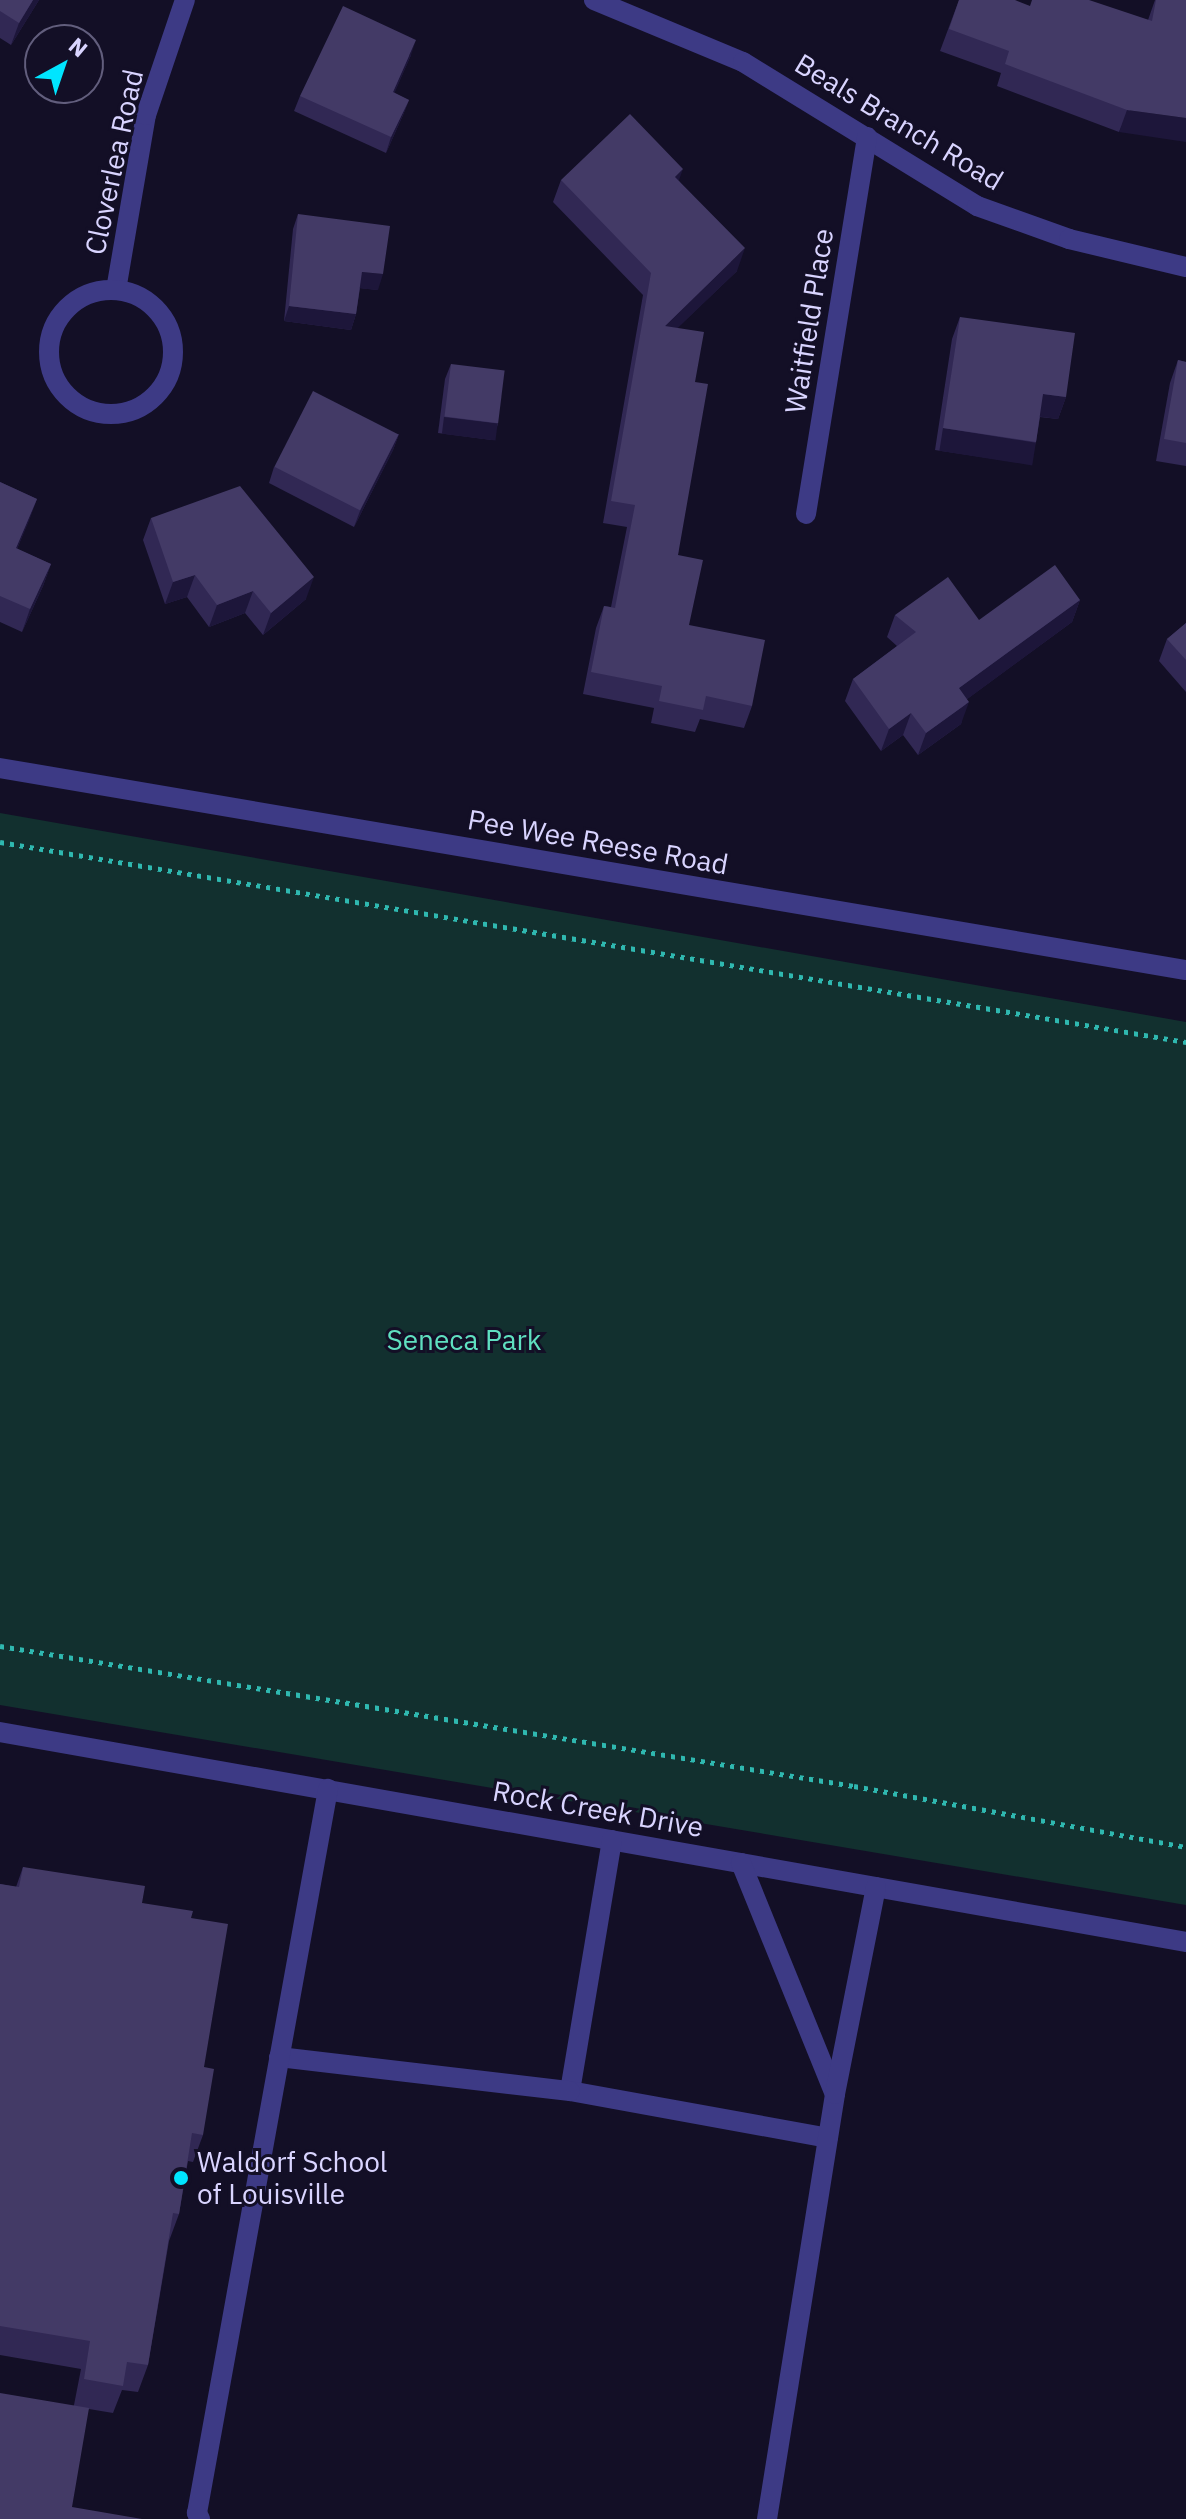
<!DOCTYPE html>
<html>
<head>
<meta charset="utf-8">
<style>
  body { margin:0 }
  #map { position:relative; width:1186px; height:2519px; overflow:hidden; background:#130f26; font-family:"IBM Plex Sans",sans-serif }
  div>[style] { position:absolute }
  .green>* { inset:0; background:#12302f }
  .path>* { height:5px; margin-top:-2.5px; transform-origin:0; background:repeating-linear-gradient(90deg,#2fb8b0 0 4px,transparent 0 10px) }
  .minor>* { height:20px; margin:-10px; padding:0 10px; transform-origin:10px; border-radius:10px; background:#3d3a85 }
  .minor>.ring { margin:-10px; padding:0; box-sizing:content-box; background:none; border:20px solid #3d3a85; border-radius:50% }
  .wall>* { inset:0; background:#312854 }
  .shaded-wall>* { inset:0; background:#1d163a; transform-origin:0 0 }
  .building>* { inset:0; background:#433a66; transform-origin:0 0 }
  .dots>* { width:22px; height:22px; translate:-50% -50%; box-sizing:border-box; border:4px solid #130f26; border-radius:50% }
  span { translate:-50% -50%; white-space:nowrap; text-align:center; line-height:1.15; -webkit-text-stroke:6px #130f26; paint-order:stroke }
  .street-label { font-size:28px; color:#d9d4ff }
  .park-label { font-size:28px; color:#5fe0c0 }
  .poi-label { font-size:28px; color:#d9d4ff }
  .left { translate:0 -50%; text-align:left }
  .north { position:absolute; left:24px; top:24px; width:80px; height:80px; box-sizing:border-box; background:#130f26; border:2px solid #625e7d; border-radius:50%; rotate:40deg; font-size:22px; font-weight:700; line-height:32px; text-align:center; color:#d9d4ff }
  .north::after { content:''; display:block; margin:auto; width:28px; height:36px; background:#00e5ff; clip-path:polygon(50% 0,100% 100%,50% 72%,0 100%) }
</style>
</head>
<body>
<div id="map">
  <div class="green">
    <i style="clip-path:polygon(0 813px,1186px 1022px,1186px 1905px,0 1705px)"></i>
  </div>
  <div class="path">
    <i style="left:0;top:842px;width:1203px;rotate:9.57deg"></i>
    <i style="left:0;top:1646px;width:865px;rotate:9.31deg"></i>
    <i style="left:854px;top:1786px;width:338px;rotate:10.4deg"></i>
  </div>
  <div class="minor">
    <i style="left:594px;top:0;width:161px;rotate:22.6deg"></i>
    <i style="left:743px;top:62px;width:275px;rotate:31.6deg"></i>
    <i style="left:977px;top:206px;width:98px;rotate:19.7deg"></i>
    <i style="left:1069px;top:239px;width:120px;rotate:13.5deg"></i>
    <i style="left:116px;top:290px;width:178px;rotate:-80.3deg"></i>
    <i style="left:146px;top:115px;width:121px;rotate:-71.3deg"></i>
    <i class="ring" style="left:49px;top:290px;width:104px;height:104px"></i>
    <i style="left:806px;top:514px;width:382px;rotate:-80.8deg"></i>
    <i style="left:0;top:768px;width:1203px;rotate:9.67deg"></i>
    <i style="left:0;top:1732px;width:1204px;rotate:10.04deg"></i>
    <i style="left:612px;top:1840px;width:254px;rotate:99.5deg"></i>
    <i style="left:570px;top:2091px;width:262px;rotate:10.3deg"></i>
    <i style="left:741px;top:1863px;width:249px;rotate:67.9deg"></i>
    <i style="left:279px;top:2057px;width:293px;rotate:6.7deg"></i>
    <i style="left:200px;top:2519px;width:7px;rotate:-117deg"></i>
    <i style="left:197px;top:2513px;width:736px;rotate:-79.74deg"></i>
    <i style="left:767px;top:2519px;width:430px;rotate:-80.9deg"></i>
    <i style="left:835px;top:2094px;width:211px;rotate:-78.8deg"></i>
  </div>
  <div class="wall">
    <i style="clip-path:polygon(0 0,39px 0,11px 45px,0 38px)"></i>
    <i style="clip-path:polygon(959px 0,1030px 6px,1148px 20px,1155px 0,1186px 0,1119px 132px,997px 86px,1001px 73px,940px 51px)"></i>
    <i style="clip-path:polygon(411px 55px,394px 93px,409px 100px,403px 115px,386px 153px,294px 111px,300px 96px)"></i>
    <i style="clip-path:polygon(561px 180px,679px 181px,737px 271px,677px 328px,695px 382px,678px 555px,689px 625px,752px 706px,744px 728px,700px 719px,695px 732px,651px 723px,654px 708px,583px 694px,596px 628px,604px 606px,611px 607px,627px 527px,603px 523px,643px 295px,553px 202px)"></i>
    <i style="clip-path:polygon(298px 214px,378px 290px,360px 288px,356px 314px,351px 330px,284px 321px,293px 229px)"></i>
    <i style="clip-path:polygon(960px 317px,1066px 397px,1058px 419px,1040px 417px,1036px 442px,1028px 464px,935px 450px,952px 339px)"></i>
    <i style="clip-path:polygon(1178px 360px,1186px 362px,1186px 466px,1156px 461px,1170px 383px)"></i>
    <i style="clip-path:polygon(451px 364px,498px 424px,492px 440px,438px 433px,445px 379px)"></i>
    <i style="clip-path:polygon(399px 434px,393px 450px,354px 527px,269px 483px,274px 467px)"></i>
    <i style="clip-path:polygon(0 482px,37px 499px,17px 549px,51px 564px,43px 586px,22px 632px,0 622px)"></i>
    <i style="clip-path:polygon(151px 518px,306px 599px,263px 635px,245px 613px,209px 627px,187px 597px,165px 604px,143px 540px)"></i>
    <i style="clip-path:polygon(1080px 600px,1072px 622px,967px 699px,961px 724px,918px 755px,903px 735px,881px 751px,845px 701px,853px 679px,897px 646px,887px 637px,895px 615px,979px 620px)"></i>
    <i style="clip-path:polygon(1186px 623px,1186px 692px,1159px 661px,1167px 639px)"></i>
    <i style="clip-path:polygon(23px 1867px,191px 1918px,204px 2067px,203px 2135px,193px 2162px,188px 2161px,179px 2214px,169px 2241px,148px 2365px,138px 2392px,122px 2390px,113px 2413px,89px 2409px,0 2519px,74px 2405px,81px 2369px,0 2355px,0 1884px,16px 1887px)"></i>
  </div>
  <div class="shaded-wall">
    <i style="clip-path:polygon(33px 0,39px 0,11px 45px,19px 23px)"></i>
    <i style="clip-path:polygon(416px 40px,411px 55px,388px 108px,393px 92px)"></i>
    <i style="clip-path:polygon(409px 100px,403px 115px,386px 153px,391px 137px)"></i>
    <i style="clip-path:polygon(1127px 110px,1186px 118px,1186px 142px,1119px 132px)"></i>
    <i style="clip-path:polygon(683px 169px,675px 191px,675px 177px)"></i>
    <i style="clip-path:polygon(745px 248px,737px 271px,657px 348px,665px 326px)"></i>
    <i style="clip-path:polygon(362px 272px,383px 274px,378px 290px,357px 288px)"></i>
    <i style="clip-path:polygon(289px 306px,356px 314px,351px 330px,284px 321px)"></i>
    <i style="clip-path:polygon(1043px 394px,1066px 397px,1058px 419px,1035px 416px)"></i>
    <i style="left:444px;top:417px;width:54px;height:17px;rotate:7deg"></i>
    <i style="left:943px;top:428px;width:94px;height:23px;rotate:9deg"></i>
    <i style="clip-path:polygon(399px 434px,393px 450px,354px 527px,360px 511px)"></i>
    <i style="clip-path:polygon(37px 499px,29px 521px,8px 570px,16px 548px)"></i>
    <i style="clip-path:polygon(51px 564px,43px 586px,22px 632px,30px 609px)"></i>
    <i style="clip-path:polygon(195px 575px,187px 597px,165px 604px,173px 582px)"></i>
    <i style="clip-path:polygon(314px 577px,306px 599px,263px 635px,271px 613px)"></i>
    <i style="clip-path:polygon(253px 591px,245px 613px,209px 627px,217px 605px)"></i>
    <i style="clip-path:polygon(1080px 600px,1072px 622px,951px 711px,959px 688px)"></i>
    <i style="clip-path:polygon(969px 702px,961px 724px,918px 755px,926px 733px)"></i>
    <i style="clip-path:polygon(911px 713px,903px 735px,881px 751px,889px 729px)"></i>
  </div>
  <div class="building">
    <i style="clip-path:polygon(0 0,33px 0,19px 23px,0 11px)"></i>
    <i style="clip-path:polygon(959px 0,1015px 0,1030px 6px,1032px 0,1089px 0,1152px 21px,1156px 0,1186px 0,1186px 118px,1127px 110px,1005px 64px,1009px 51px,949px 29px)"></i>
    <i style="clip-path:polygon(343px 6px,416px 40px,393px 92px,409px 100px,391px 137px,300px 96px)"></i>
    <i style="clip-path:polygon(630px 114px,683px 169px,675px 177px,745px 248px,665px 326px,704px 332px,695px 382px,708px 384px,678px 555px,703px 560px,689px 625px,765px 640px,752px 706px,706px 696px,703px 710px,659px 701px,662px 686px,591px 672px,604px 606px,615px 608px,635px 505px,611px 501px,651px 273px,561px 180px)"></i>
    <i style="clip-path:polygon(298px 214px,390px 226px,383px 274px,362px 272px,356px 314px,289px 306px)"></i>
    <i style="clip-path:polygon(960px 317px,1075px 333px,1066px 397px,1043px 394px,1036px 442px,943px 428px)"></i>
    <i style="clip-path:polygon(1178px 360px,1186px 362px,1186px 443px,1164px 439px)"></i>
    <i style="left:451px;top:364px;width:54px;height:53px;rotate:7deg"></i>
    <i style="left:313px;top:391px;width:96px;height:85px;rotate:27deg"></i>
    <i style="clip-path:polygon(0 482px,37px 499px,16px 548px,51px 564px,30px 609px,0 596px)"></i>
    <i style="clip-path:polygon(240px 486px,314px 577px,271px 613px,253px 591px,217px 605px,195px 575px,173px 582px,151px 518px)"></i>
    <i style="clip-path:polygon(1055px 565px,1080px 600px,959px 688px,969px 702px,926px 733px,911px 713px,889px 729px,853px 679px,916px 632px,895px 615px,948px 577px,979px 620px)"></i>
    <i style="clip-path:polygon(1186px 623px,1186px 660px,1167px 639px)"></i>
    <i style="clip-path:polygon(23px 1867px,145px 1886px,142px 1903px,193px 1911px,191px 1918px,228px 1924px,204px 2067px,214px 2069px,203px 2135px,192px 2133px,179px 2214px,173px 2213px,148px 2365px,127px 2362px,123px 2386px,84px 2379px,90px 2341px,0 2326px,0 1884px,19px 1887px)"></i>
    <i style="clip-path:polygon(0 2393px,89px 2408px,72px 2507px,142px 2519px,0 2519px)"></i>
  </div>
  <div class="dots">
    <i style="left:181px;top:2178px;background:#00e5ff"></i>
  </div>
  <div class="street-label">
    <span style="left:899px;top:122px;rotate:31deg">Beals Branch Road</span>
    <span style="left:114px;top:162px;rotate:-78deg">Cloverlea Road</span>
    <span style="left:809px;top:321px;rotate:-81deg">Waitfield Place</span>
    <span style="left:598px;top:842px;rotate:10deg">Pee Wee Reese Road</span>
    <span style="left:598px;top:1809px;rotate:10deg">Rock Creek Drive</span>
  </div>
  <div class="park-label">
    <span style="left:464px;top:1340px">Seneca Park</span>
  </div>
  <div class="poi-label">
    <span class="left" style="left:197px;top:2178px">Waldorf School<br>of Louisville</span>
  </div>
  <div class="north">N</div>
</div>
</body>
</html>
